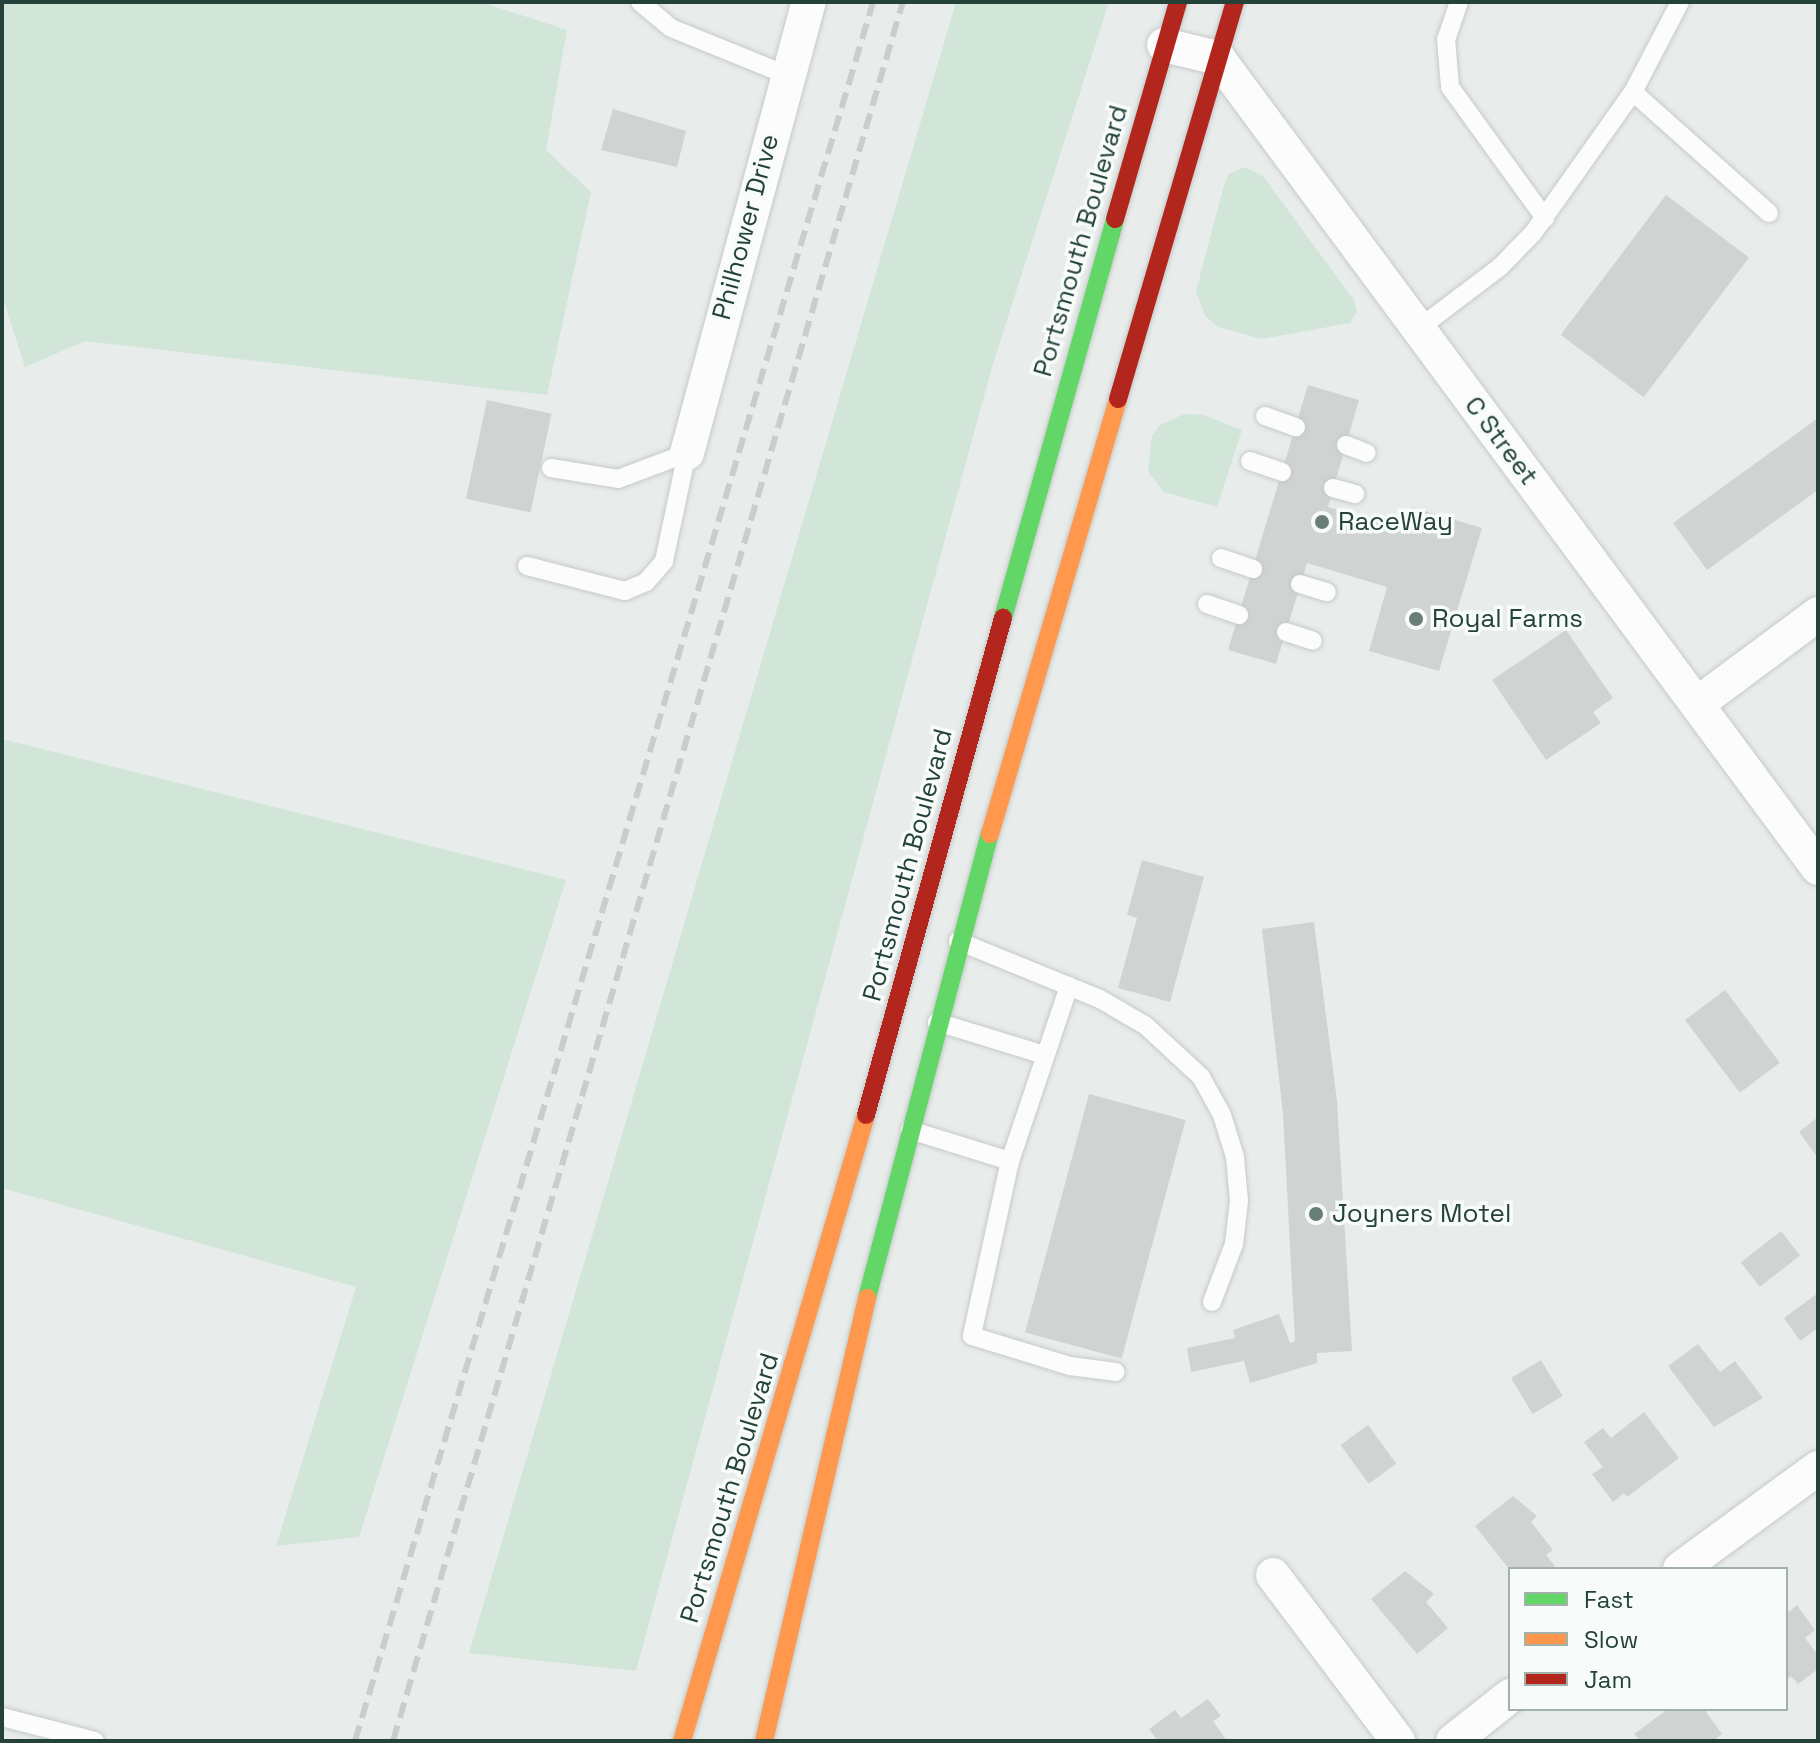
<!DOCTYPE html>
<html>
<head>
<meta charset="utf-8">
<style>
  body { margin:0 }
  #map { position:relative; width:1820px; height:1743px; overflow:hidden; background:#e8edeb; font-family:"Space Grotesk",sans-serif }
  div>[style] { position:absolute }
  .green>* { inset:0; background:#d1e6d8 }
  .building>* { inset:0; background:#cfd4d2; transform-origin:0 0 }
  .roads { filter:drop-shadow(0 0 2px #c5cac8) drop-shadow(0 0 2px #c5cac8) }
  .lane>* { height:18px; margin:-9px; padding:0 9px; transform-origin:9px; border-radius:9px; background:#fcfcfc }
  .street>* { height:34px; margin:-17px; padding:0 17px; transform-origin:17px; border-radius:17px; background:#fcfcfc }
  .fast>* { height:18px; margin:-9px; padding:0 9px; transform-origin:9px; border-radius:9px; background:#63d668 }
  .slow>* { height:18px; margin:-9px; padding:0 9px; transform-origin:9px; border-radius:9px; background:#ff974d }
  .jam>* { height:18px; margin:-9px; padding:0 9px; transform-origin:9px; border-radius:9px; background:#b3261e }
  .rail>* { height:6px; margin-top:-3px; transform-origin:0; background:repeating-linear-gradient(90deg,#c9cdcc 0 16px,transparent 0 24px) }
  .dots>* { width:22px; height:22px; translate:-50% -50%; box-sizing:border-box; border:4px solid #f7fbf9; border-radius:50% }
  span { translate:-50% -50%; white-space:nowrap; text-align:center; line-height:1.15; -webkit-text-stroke:7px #f7fbf9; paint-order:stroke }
  .street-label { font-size:26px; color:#24423a }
  .poi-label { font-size:26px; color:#24423a }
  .left { translate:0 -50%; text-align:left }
  .frame { position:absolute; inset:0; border:4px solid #24423a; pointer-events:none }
  .legend { position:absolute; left:1508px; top:1567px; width:280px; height:144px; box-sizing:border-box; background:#f7fbf9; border:2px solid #a3b1ad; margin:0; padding:10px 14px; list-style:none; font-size:24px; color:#24423a }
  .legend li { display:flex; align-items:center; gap:16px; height:40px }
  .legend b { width:40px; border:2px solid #a3b1ad }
</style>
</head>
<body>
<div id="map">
  <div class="green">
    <i style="clip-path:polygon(2px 2px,481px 2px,567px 30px,546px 150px,591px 192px,547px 395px,85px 341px,25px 367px,2px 296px)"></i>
    <i style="clip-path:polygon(956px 2px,1109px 2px,992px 367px,636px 1671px,469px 1653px)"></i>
    <i style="clip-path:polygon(1244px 167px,1262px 175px,1354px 300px,1357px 311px,1350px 323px,1261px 339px,1218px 327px,1205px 316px,1196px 291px,1224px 185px,1229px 174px)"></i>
    <i style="clip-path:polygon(1184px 414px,1204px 415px,1242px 430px,1217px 507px,1164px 492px,1148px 472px,1152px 435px,1160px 425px)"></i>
    <i style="clip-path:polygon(2px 739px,566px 880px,359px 1537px,276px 1546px,356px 1287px,2px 1188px)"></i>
  </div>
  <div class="building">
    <i style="clip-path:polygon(613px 109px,686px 131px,677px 167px,601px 150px)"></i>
    <i style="left:1666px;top:195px;width:104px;height:175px;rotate:37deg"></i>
    <i style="clip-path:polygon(1308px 385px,1359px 400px,1328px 507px,1405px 530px,1412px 507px,1482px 528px,1439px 671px,1369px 651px,1387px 587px,1307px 563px,1276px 664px,1228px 650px)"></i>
    <i style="left:487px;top:400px;width:66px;height:101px;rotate:12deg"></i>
    <i style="clip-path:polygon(1818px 418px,1818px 490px,1707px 570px,1673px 523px)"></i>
    <i style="clip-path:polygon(1566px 630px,1613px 698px,1593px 712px,1601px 723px,1546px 760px,1492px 680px)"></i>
    <i style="clip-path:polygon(1142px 860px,1204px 877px,1170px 1002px,1118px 988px,1137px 918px,1127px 915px)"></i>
    <i style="clip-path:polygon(1314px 922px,1337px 1101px,1352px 1351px,1317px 1353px,1317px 1363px,1250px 1383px,1244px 1361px,1191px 1372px,1187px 1348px,1235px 1338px,1233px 1330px,1279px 1314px,1290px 1343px,1295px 1341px,1283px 1114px,1262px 929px)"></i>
    <i style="left:1725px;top:990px;width:91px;height:50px;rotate:53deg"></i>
    <i style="left:1089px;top:1094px;width:100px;height:247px;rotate:15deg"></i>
    <i style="clip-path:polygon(1818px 1117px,1818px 1158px,1799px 1132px)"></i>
    <i style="left:1781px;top:1231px;width:31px;height:51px;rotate:52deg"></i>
    <i style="clip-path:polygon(1818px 1293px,1818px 1328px,1800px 1341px,1784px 1318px)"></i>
    <i style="clip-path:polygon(1698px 1344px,1720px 1372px,1735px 1361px,1763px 1398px,1714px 1427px,1668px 1366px)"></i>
    <i style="left:1541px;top:1360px;width:42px;height:35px;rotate:59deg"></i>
    <i style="clip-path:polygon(1644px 1412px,1679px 1458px,1627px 1497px,1624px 1493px,1613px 1502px,1592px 1474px,1603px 1467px,1584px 1442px,1603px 1428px,1611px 1438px)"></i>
    <i style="left:1368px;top:1425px;width:48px;height:34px;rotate:54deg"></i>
    <i style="clip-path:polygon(1513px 1496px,1537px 1516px,1531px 1522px,1553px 1550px,1546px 1555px,1555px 1566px,1551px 1569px,1509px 1569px,1475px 1526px)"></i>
    <i style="clip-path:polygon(1405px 1571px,1434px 1594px,1426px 1602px,1448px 1628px,1417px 1654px,1371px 1599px)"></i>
    <i style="clip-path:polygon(1797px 1605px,1815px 1630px,1805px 1638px,1818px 1655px,1818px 1669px,1798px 1684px,1791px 1676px,1786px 1680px,1786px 1608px,1789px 1612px)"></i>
    <i style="clip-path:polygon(1208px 1699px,1221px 1716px,1213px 1721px,1227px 1741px,1158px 1741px,1149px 1729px,1175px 1710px,1181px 1718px)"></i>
    <i style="clip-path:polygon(1668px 1709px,1704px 1709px,1722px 1734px,1713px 1741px,1640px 1741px,1634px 1734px)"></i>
  </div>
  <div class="roads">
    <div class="lane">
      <i style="left:640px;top:2px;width:40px;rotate:40deg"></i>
      <i style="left:671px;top:28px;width:125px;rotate:22.1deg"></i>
      <i style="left:1459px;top:2px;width:39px;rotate:109deg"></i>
      <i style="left:1446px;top:39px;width:48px;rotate:85.2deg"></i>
      <i style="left:1450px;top:87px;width:162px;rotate:54.1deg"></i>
      <i style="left:1633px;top:92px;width:182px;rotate:41.7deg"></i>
      <i style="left:1418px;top:329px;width:103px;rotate:-37.1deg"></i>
      <i style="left:1500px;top:267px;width:47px;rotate:-45.9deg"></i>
      <i style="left:1533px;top:233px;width:173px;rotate:-54.7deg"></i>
      <i style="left:1633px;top:92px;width:102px;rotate:-62.4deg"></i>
      <i style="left:1265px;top:416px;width:33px;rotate:20deg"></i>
      <i style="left:1346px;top:445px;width:22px;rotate:21deg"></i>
      <i style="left:1250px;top:461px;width:34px;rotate:19deg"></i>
      <i style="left:551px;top:468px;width:68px;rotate:9.3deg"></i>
      <i style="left:618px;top:479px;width:74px;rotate:-20.6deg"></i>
      <i style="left:1333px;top:488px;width:23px;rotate:15deg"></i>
      <i style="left:1221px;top:558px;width:34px;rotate:19deg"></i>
      <i style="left:527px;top:566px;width:101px;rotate:14.3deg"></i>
      <i style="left:625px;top:591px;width:23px;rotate:-23deg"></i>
      <i style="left:646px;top:582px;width:28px;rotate:-49deg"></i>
      <i style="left:664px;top:561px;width:110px;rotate:-78deg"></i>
      <i style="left:1300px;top:584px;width:28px;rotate:17deg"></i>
      <i style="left:1207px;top:604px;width:34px;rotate:19deg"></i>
      <i style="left:1286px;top:632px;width:28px;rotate:18deg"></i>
      <i style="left:958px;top:941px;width:153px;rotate:22.2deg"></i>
      <i style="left:1100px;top:999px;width:53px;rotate:30.4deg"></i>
      <i style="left:1146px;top:1026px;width:75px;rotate:42.8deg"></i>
      <i style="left:1201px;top:1077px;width:43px;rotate:61.1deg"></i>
      <i style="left:1222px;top:1115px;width:44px;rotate:72.8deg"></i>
      <i style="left:1235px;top:1157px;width:44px;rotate:84.8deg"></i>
      <i style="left:1239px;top:1201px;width:43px;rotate:96.6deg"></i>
      <i style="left:1234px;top:1244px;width:62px;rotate:110.8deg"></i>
      <i style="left:1069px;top:986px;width:185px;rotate:108.6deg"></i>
      <i style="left:1010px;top:1161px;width:179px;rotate:102.3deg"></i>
      <i style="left:972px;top:1336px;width:102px;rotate:17deg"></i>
      <i style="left:1070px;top:1366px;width:46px;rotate:7.4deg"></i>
      <i style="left:937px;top:1022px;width:112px;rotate:17.1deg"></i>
      <i style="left:910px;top:1130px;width:105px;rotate:17.2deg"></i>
      <i style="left:2px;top:1717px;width:96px;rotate:14.5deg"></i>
    </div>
    <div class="street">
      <i style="left:1164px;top:45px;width:56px;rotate:13.5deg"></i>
      <i style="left:1218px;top:58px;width:1008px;rotate:53.47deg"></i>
      <i style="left:687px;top:453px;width:467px;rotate:-74.9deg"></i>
      <i style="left:1697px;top:704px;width:151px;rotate:-36.6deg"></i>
      <i style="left:1680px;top:1569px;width:171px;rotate:-36.2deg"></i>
      <i style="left:1273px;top:1575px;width:208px;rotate:53deg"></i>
      <i style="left:1453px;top:1741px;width:73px;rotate:-38.3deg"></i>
    </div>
    <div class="fast">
      <i style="left:1003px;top:618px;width:414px;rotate:-74.3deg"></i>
      <i style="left:867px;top:1298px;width:480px;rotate:-75.2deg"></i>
    </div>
    <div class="slow">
      <i style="left:990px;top:834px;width:453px;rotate:-73.6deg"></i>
      <i style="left:682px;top:1741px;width:652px;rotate:-73.62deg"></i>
      <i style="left:764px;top:1741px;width:455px;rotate:-76.9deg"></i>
    </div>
    <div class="jam">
      <i style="left:1115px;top:219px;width:226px;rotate:-73.8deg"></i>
      <i style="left:1118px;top:399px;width:414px;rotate:-73.6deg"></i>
      <i style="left:866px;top:1115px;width:516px;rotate:-74.59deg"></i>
    </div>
  </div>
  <div class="rail">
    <i style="left:355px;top:1741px;width:1815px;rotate:-73.41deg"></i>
    <i style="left:393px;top:1741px;width:1812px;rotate:-73.66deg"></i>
  </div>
  <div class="dots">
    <i style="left:1322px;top:522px;background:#697e78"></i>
    <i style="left:1416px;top:619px;background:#697e78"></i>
    <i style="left:1316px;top:1214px;background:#697e78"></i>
  </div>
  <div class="street-label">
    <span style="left:746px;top:227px;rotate:-75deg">Philhower Drive</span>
    <span style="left:1081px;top:241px;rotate:-74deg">Portsmouth Boulevard</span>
    <span style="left:1501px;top:441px;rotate:53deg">C Street</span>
    <span style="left:908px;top:865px;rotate:-75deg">Portsmouth Boulevard</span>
    <span style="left:730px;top:1488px;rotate:-73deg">Portsmouth Boulevard</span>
  </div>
  <div class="poi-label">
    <span class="left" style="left:1338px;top:522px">RaceWay</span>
    <span class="left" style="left:1432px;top:619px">Royal Farms</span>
    <span class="left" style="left:1332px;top:1214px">Joyners Motel</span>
  </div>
  <div class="frame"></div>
  <ul class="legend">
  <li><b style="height:10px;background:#63d668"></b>Fast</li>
  <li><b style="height:10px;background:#ff974d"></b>Slow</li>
  <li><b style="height:10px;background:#b3261e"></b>Jam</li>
  </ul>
</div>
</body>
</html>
